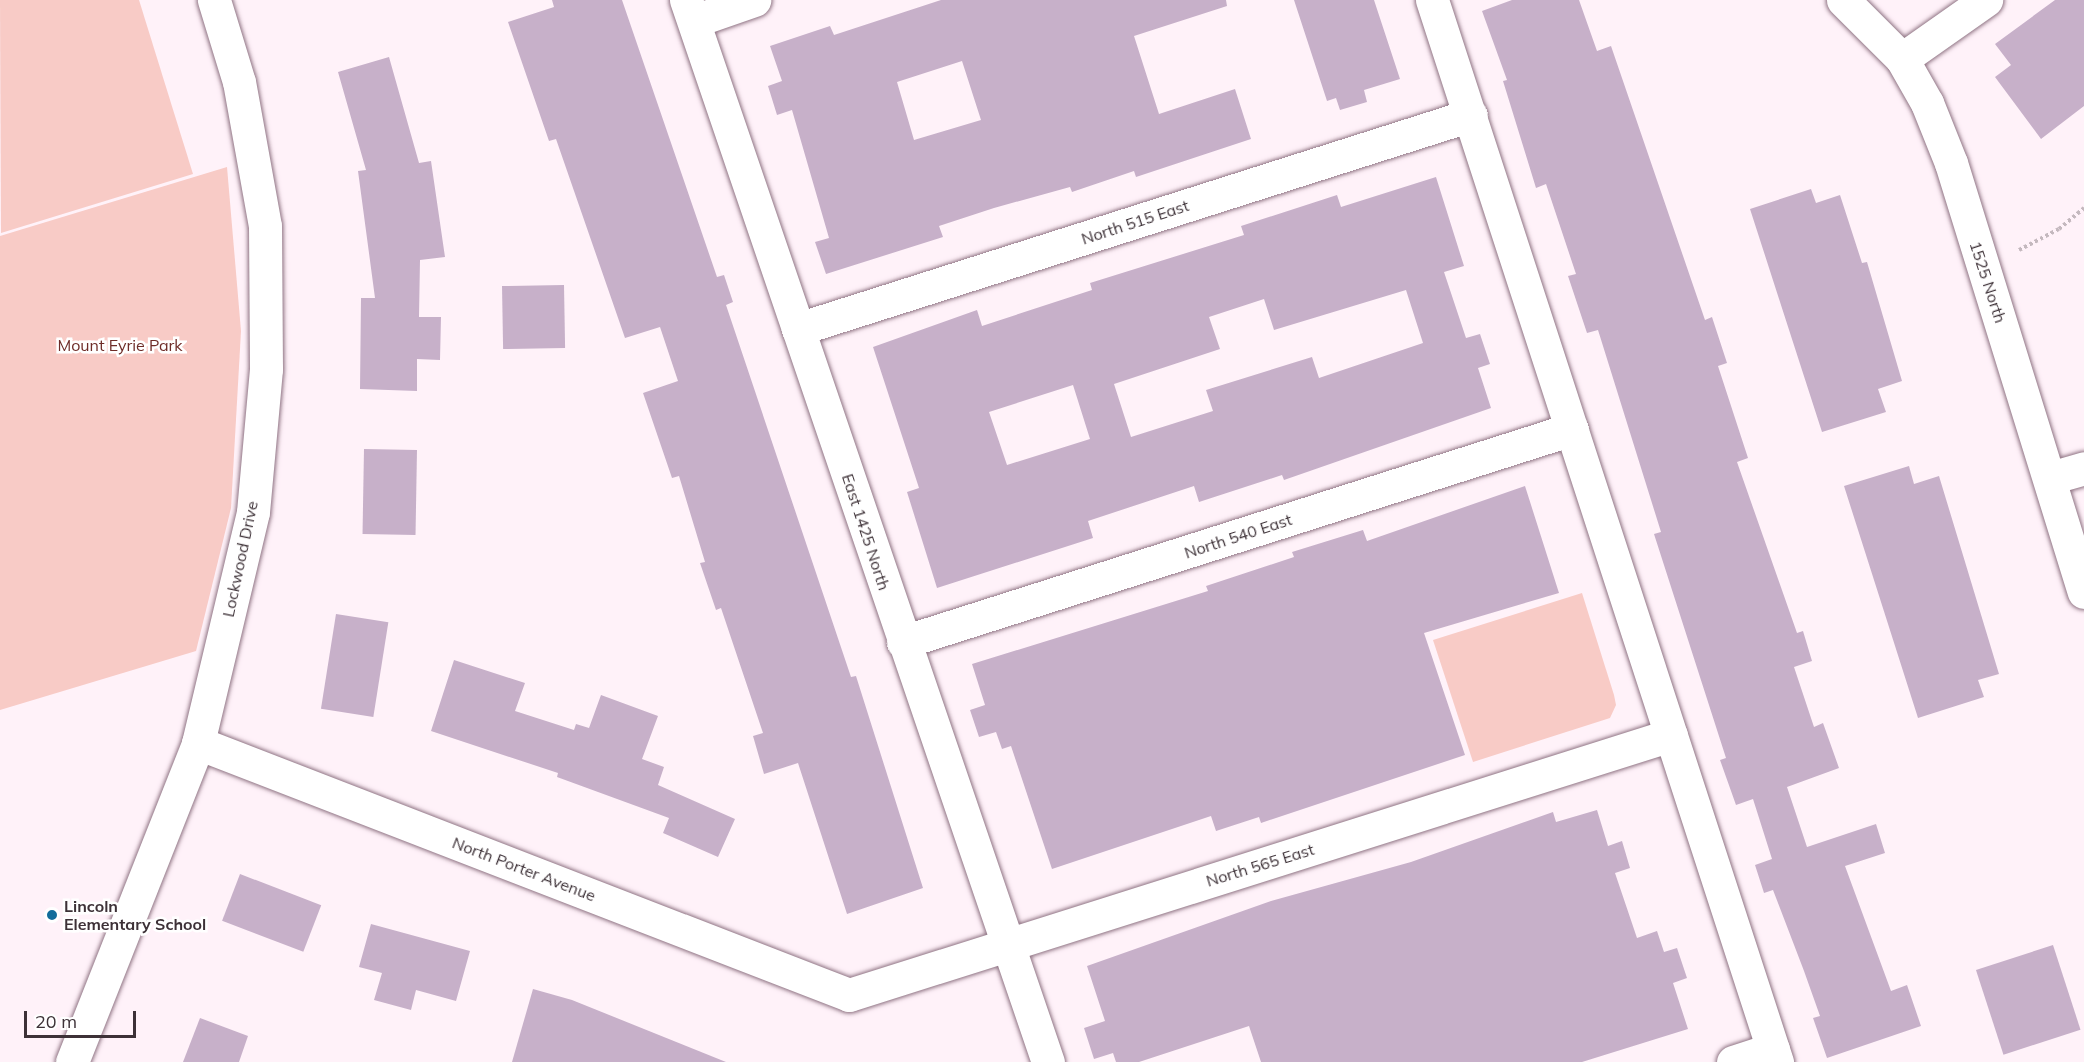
<!DOCTYPE html>
<html>
<head>
<meta charset="utf-8">
<style>
  body { margin:0 }
  #map { position:relative; width:2084px; height:1062px; overflow:hidden; background:#fff2f9; font-family:Mulish,sans-serif }
  div>[style] { position:absolute }
  .green>* { inset:0; background:#f8cbc6 }
  .building>* { inset:0; background:#c7b0c9; transform-origin:0 0 }
  .path>* { height:4px; margin-top:-2px; transform-origin:0; background:repeating-linear-gradient(90deg,#c4b8be 0 3px,transparent 0 6px) }
  .roads { filter:drop-shadow(0 0 2px #907484) drop-shadow(0 0 2px #907484) }
  .minor>* { height:33px; margin:-16.5px; padding:0 16.5px; transform-origin:16.5px; border-radius:16.5px; background:#fff }
  .dots>* { width:16px; height:16px; translate:-50% -50%; box-sizing:border-box; border:3px solid #fff; border-radius:50% }
  span { translate:-50% -50%; white-space:nowrap; text-align:center; line-height:1.15; -webkit-text-stroke:5px #fff; paint-order:stroke }
  .street-label { font-size:16px; color:#3d3137 }
  .park-label { font-size:16px; color:#6e2c28 }
  .poi-label { font-size:16px; color:#3d3137; font-weight:700 }
  .left { translate:0 -50%; text-align:left }
  .scale { position:absolute; left:24px; top:1011px; width:112px; height:27px; box-sizing:border-box; border:3px solid #3d3137; border-top:0; padding-left:8px; font-size:18px; line-height:21px; white-space:nowrap; color:#3d3137; -webkit-text-stroke:4px #fff; paint-order:stroke }
</style>
</head>
<body>
<div id="map">
  <div class="green">
    <i style="clip-path:polygon(0 0,139px 0,193px 174px,1px 233px)"></i>
    <i style="clip-path:polygon(227px 167px,241px 331px,231px 508px,196px 651px,0 710px,0 236px)"></i>
    <i style="clip-path:polygon(1582px 593px,1614px 695px,1616px 705px,1610px 718px,1473px 762px,1433px 640px)"></i>
  </div>
  <div class="building">
    <i style="clip-path:polygon(552px 0,622px 0,717px 277px,724px 275px,733px 302px,726px 305px,851px 677px,856px 676px,923px 888px,847px 914px,798px 763px,764px 774px,753px 736px,763px 733px,721px 608px,716px 610px,700px 563px,705px 562px,679px 476px,672px 478px,643px 393px,678px 381px,660px 327px,625px 338px,556px 139px,549px 141px,508px 22px,554px 7px)"></i>
    <i style="clip-path:polygon(evenodd,941px 0,1226px 0,1227px 6px,1134px 36px,1159px 114px,1235px 89px,1251px 139px,1136px 177px,1134px 171px,1072px 192px,1070px 187px,994px 208px,939px 226px,943px 237px,826px 274px,815px 242px,829px 238px,792px 110px,777px 115px,768px 86px,782px 81px,770px 46px,830px 26px,834px 35px,941px 0,962px 61px,981px 120px,914px 140px,897px 82px,962px 61px)"></i>
    <i style="clip-path:polygon(1294px 0,1374px 0,1400px 79px,1364px 90px,1367px 102px,1340px 110px,1336px 98px,1327px 101px)"></i>
    <i style="clip-path:polygon(1512px 0,1579px 0,1597px 51px,1611px 46px,1705px 320px,1712px 317px,1727px 363px,1718px 366px,1748px 458px,1737px 462px,1797px 633px,1803px 631px,1812px 661px,1794px 667px,1814px 727px,1823px 723px,1839px 768px,1787px 787px,1807px 847px,1876px 824px,1885px 853px,1845px 866px,1891px 991px,1907px 985px,1921px 1026px,1827px 1058px,1813px 1018px,1820px 1016px,1804px 971px,1773px 890px,1764px 893px,1755px 865px,1772px 859px,1753px 799px,1736px 805px,1720px 760px,1726px 758px,1654px 534px,1661px 532px,1598px 330px,1587px 333px,1568px 276px,1576px 274px,1546px 184px,1536px 188px,1503px 81px,1507px 80px,1482px 11px)"></i>
    <i style="clip-path:polygon(2055px 0,2084px 0,2084px 106px,2041px 139px,1995px 77px,2011px 65px,1995px 44px)"></i>
    <i style="clip-path:polygon(389px 57px,419px 163px,431px 161px,445px 257px,420px 260px,419px 317px,441px 317px,440px 360px,417px 359px,417px 391px,360px 389px,361px 298px,375px 298px,358px 171px,366px 170px,338px 72px)"></i>
    <i style="clip-path:polygon(evenodd,1436px 177px,1464px 266px,1444px 272px,1466px 338px,1480px 334px,1490px 364px,1478px 368px,1491px 408px,1284px 480px,1282px 475px,1199px 502px,1194px 486px,1088px 521px,1093px 538px,937px 588px,907px 492px,919px 488px,873px 347px,977px 310px,982px 326px,1092px 290px,1090px 283px,1244px 235px,1241px 226px,1337px 195px,1341px 207px,1436px 177px,1406px 290px,1423px 343px,1319px 378px,1312px 357px,1206px 390px,1213px 411px,1131px 437px,1114px 384px,1220px 349px,1209px 317px,1264px 299px,1274px 330px,1406px 290px,1436px 177px,1073px 385px,1090px 439px,1007px 465px,989px 412px,1073px 385px)"></i>
    <i style="clip-path:polygon(1811px 189px,1816px 203px,1840px 195px,1862px 263px,1867px 262px,1902px 381px,1878px 389px,1886px 412px,1822px 432px,1750px 209px)"></i>
    <i style="left:564px;top:285px;width:63px;height:62px;rotate:89deg"></i>
    <i style="left:364px;top:449px;width:53px;height:85px;rotate:1deg"></i>
    <i style="clip-path:polygon(1909px 466px,1914px 484px,1939px 476px,1999px 674px,1978px 680px,1984px 697px,1918px 718px,1844px 486px)"></i>
    <i style="clip-path:polygon(1525px 486px,1559px 593px,1424px 633px,1465px 755px,1261px 823px,1259px 817px,1216px 831px,1211px 816px,1052px 869px,1011px 746px,1002px 749px,996px 732px,979px 737px,970px 710px,985px 705px,972px 664px,1208px 591px,1206px 586px,1294px 557px,1292px 552px,1363px 530px,1367px 541px)"></i>
    <i style="left:336px;top:614px;width:53px;height:96px;rotate:9deg"></i>
    <i style="clip-path:polygon(454px 660px,525px 683px,515px 711px,574px 730px,576px 724px,589px 728px,601px 695px,658px 716px,642px 759px,664px 767px,658px 785px,735px 819px,718px 857px,663px 833px,669px 818px,557px 777px,558px 773px,431px 731px)"></i>
    <i style="clip-path:polygon(1597px 810px,1608px 846px,1622px 841px,1630px 868px,1615px 873px,1637px 938px,1657px 931px,1664px 952px,1677px 948px,1687px 978px,1673px 983px,1688px 1029px,1582px 1062px,1261px 1062px,1249px 1026px,1139px 1062px,1116px 1062px,1113px 1053px,1094px 1059px,1084px 1028px,1105px 1021px,1087px 966px,1271px 901px,1411px 862px,1553px 812px,1556px 822px)"></i>
    <i style="left:240px;top:874px;width:87px;height:50px;rotate:21deg"></i>
    <i style="clip-path:polygon(371px 924px,470px 951px,456px 1001px,416px 990px,411px 1010px,374px 1000px,382px 973px,359px 967px)"></i>
    <i style="left:2053px;top:945px;width:89px;height:81px;rotate:72deg"></i>
    <i style="clip-path:polygon(533px 989px,572px 1000px,726px 1062px,512px 1062px)"></i>
    <i style="clip-path:polygon(200px 1018px,248px 1036px,239px 1062px,183px 1062px)"></i>
  </div>
  <div class="path">
    <i style="left:2019px;top:250px;width:45px;rotate:-27.7deg"></i>
    <i style="left:2059px;top:229px;width:33px;rotate:-40deg"></i>
  </div>
  <div class="roads">
    <div class="minor">
      <i style="left:686px;top:0;width:1122px;rotate:71.18deg"></i>
      <i style="left:1432px;top:0;width:1117px;rotate:72deg"></i>
      <i style="left:1843px;top:0;width:83px;rotate:45deg"></i>
      <i style="left:1902px;top:59px;width:51px;rotate:60.4deg"></i>
      <i style="left:1927px;top:103px;width:65px;rotate:68.2deg"></i>
      <i style="left:1951px;top:163px;width:449px;rotate:72.8deg"></i>
      <i style="left:694px;top:21px;width:64px;rotate:-19.3deg"></i>
      <i style="left:1902px;top:59px;width:103px;rotate:-35.1deg"></i>
      <i style="left:798px;top:329px;width:706px;rotate:-17.64deg"></i>
      <i style="left:2050px;top:478px;width:35px;rotate:-16deg"></i>
      <i style="left:903px;top:642px;width:702px;rotate:-17.66deg"></i>
      <i style="left:198px;top:743px;width:698px;rotate:21.16deg"></i>
      <i style="left:849px;top:995px;width:862px;rotate:-17.55deg"></i>
      <i style="left:72px;top:1062px;width:343px;rotate:-68.4deg"></i>
      <i style="left:198px;top:743px;width:237px;rotate:-76.6deg"></i>
      <i style="left:253px;top:512px;width:144px;rotate:-84.8deg"></i>
      <i style="left:266px;top:369px;width:143px;rotate:-90.4deg"></i>
      <i style="left:265px;top:226px;width:146px;rotate:-100.2deg"></i>
      <i style="left:239px;top:82px;width:86px;rotate:-107deg"></i>
      <i style="left:1733px;top:1062px;width:42px;rotate:-18deg"></i>
    </div>
  </div>
  <div class="dots">
    <i style="left:52px;top:915px;background:#116c9b"></i>
  </div>
  <div class="street-label">
    <span style="left:1135px;top:222px;rotate:-18deg">North 515 East</span>
    <span style="left:1988px;top:282px;rotate:72deg">1525 North</span>
    <span style="left:866px;top:532px;rotate:72deg">East 1425 North</span>
    <span style="left:1238px;top:536px;rotate:-18deg">North 540 East</span>
    <span style="left:240px;top:559px;rotate:-78deg">Lockwood Drive</span>
    <span style="left:1260px;top:865px;rotate:-17deg">North 565 East</span>
    <span style="left:524px;top:869px;rotate:21deg">North Porter Avenue</span>
  </div>
  <div class="park-label">
    <span style="left:120px;top:345px">Mount Eyrie Park</span>
  </div>
  <div class="poi-label">
    <span class="left" style="left:64px;top:915px">Lincoln<br>Elementary School</span>
  </div>
  <div class="scale">20 m</div>
</div>
</body>
</html>
